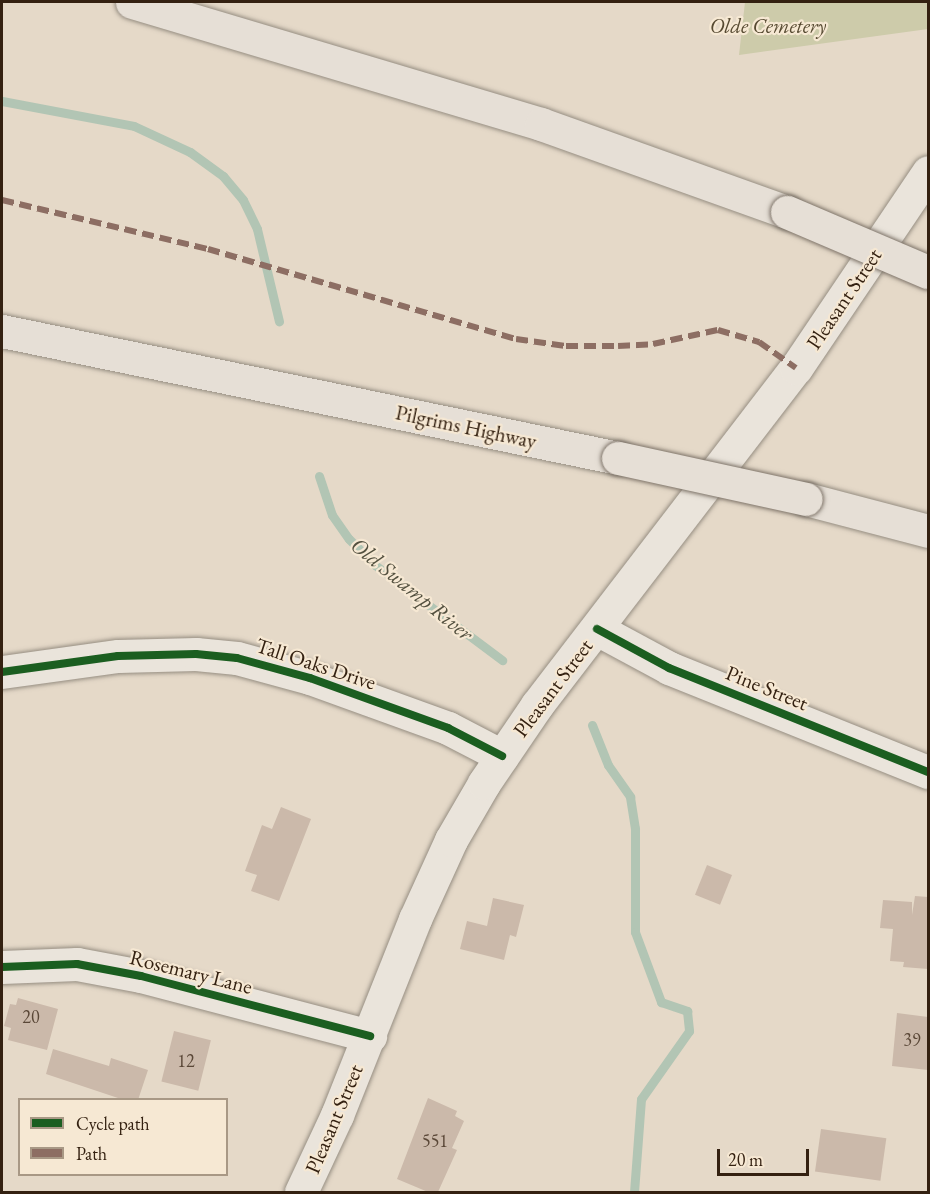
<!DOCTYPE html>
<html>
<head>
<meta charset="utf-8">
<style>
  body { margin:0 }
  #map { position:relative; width:930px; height:1194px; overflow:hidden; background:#e5d9c8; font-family:"EB Garamond",serif }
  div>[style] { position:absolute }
  .green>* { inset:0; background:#cdcbaa }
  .stream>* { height:9px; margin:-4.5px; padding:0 4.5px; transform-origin:4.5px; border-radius:4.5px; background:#b2c5b4 }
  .building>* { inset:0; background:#cbb9aa; transform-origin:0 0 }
  .roads { filter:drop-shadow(0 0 2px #968e82) drop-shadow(0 0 2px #968e82) }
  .street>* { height:33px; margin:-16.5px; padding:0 16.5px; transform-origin:16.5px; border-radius:16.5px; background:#eae4db }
  .secondary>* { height:33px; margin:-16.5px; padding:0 16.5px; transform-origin:16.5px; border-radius:16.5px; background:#eae4db }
  .highway>* { height:33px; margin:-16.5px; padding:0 16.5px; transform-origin:16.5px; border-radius:16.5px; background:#e6dfd6 }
  .bridges { filter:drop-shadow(0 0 2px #7e7469) drop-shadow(0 0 2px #7e7469) }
  .highway-bridge>* { height:33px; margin:-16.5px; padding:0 16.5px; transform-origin:16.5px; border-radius:16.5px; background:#e6dfd6 }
  .quiet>* { height:6px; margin-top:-3px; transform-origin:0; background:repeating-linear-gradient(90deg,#8d6e63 0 12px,transparent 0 18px) }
  .cycleway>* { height:8px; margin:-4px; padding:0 4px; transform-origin:4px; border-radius:4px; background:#1b5e20 }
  span { translate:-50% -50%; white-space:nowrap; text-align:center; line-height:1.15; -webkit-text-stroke:4.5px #f6e8d3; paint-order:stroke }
  .number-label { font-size:18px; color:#5a4737 }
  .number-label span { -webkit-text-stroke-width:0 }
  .park-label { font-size:21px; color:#564931; font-style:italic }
  .street-label { font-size:21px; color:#342111 }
  .water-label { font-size:22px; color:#53503f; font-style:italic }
  .frame { position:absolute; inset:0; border:3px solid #342111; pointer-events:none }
  .legend { position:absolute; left:18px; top:1098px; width:210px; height:78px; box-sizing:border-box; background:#f6e8d3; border:2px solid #a89885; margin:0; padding:8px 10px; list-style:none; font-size:18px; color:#342111 }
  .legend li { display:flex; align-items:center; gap:12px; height:30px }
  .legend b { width:30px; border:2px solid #a89885 }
  .scale { position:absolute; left:717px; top:1149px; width:92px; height:27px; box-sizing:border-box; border:3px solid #342111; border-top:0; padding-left:8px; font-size:18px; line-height:21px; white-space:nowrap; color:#342111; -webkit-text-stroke:4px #f6e8d3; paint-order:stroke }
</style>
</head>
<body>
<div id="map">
  <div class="green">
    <i style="clip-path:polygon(745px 2px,928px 2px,928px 29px,739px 55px)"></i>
  </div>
  <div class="stream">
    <i style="left:2px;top:101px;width:134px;rotate:10.7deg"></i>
    <i style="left:134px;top:126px;width:62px;rotate:24.9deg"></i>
    <i style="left:190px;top:152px;width:41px;rotate:36deg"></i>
    <i style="left:223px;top:176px;width:31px;rotate:50deg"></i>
    <i style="left:243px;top:200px;width:32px;rotate:64deg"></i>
    <i style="left:257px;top:229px;width:95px;rotate:76.6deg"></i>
    <i style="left:319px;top:476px;width:41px;rotate:71.6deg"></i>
    <i style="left:332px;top:515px;width:29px;rotate:55deg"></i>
    <i style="left:349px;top:539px;width:37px;rotate:45deg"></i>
    <i style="left:375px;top:565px;width:159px;rotate:36.8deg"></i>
    <i style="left:592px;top:725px;width:43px;rotate:68.2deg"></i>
    <i style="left:608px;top:765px;width:39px;rotate:55deg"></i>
    <i style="left:630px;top:797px;width:32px;rotate:81deg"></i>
    <i style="left:635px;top:829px;width:103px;rotate:90deg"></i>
    <i style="left:635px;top:932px;width:75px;rotate:69.6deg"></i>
    <i style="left:661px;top:1002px;width:28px;rotate:19deg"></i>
    <i style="left:687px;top:1011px;width:20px;rotate:84deg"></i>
    <i style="left:689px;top:1031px;width:83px;rotate:125.2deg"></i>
    <i style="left:641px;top:1099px;width:93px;rotate:94.3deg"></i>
  </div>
  <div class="building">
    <i style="clip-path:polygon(281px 807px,311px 819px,279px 901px,251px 891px,257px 875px,245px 871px,262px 825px,272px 829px)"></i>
    <i style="left:707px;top:865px;width:27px;height:32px;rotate:22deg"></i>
    <i style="clip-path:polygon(915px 896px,928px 897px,928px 969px,903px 967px,904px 962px,890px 961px,893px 929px,880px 928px,883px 900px,912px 902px,912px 915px)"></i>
    <i style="clip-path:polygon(493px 898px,524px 905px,516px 937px,510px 935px,504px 960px,460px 949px,467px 921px,487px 926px)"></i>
    <i style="clip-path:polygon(18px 998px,58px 1009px,47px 1050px,8px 1040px,11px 1028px,4px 1026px,10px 1004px,16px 1005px)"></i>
    <i style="clip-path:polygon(897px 1013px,928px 1017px,928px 1070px,892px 1066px)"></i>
    <i style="left:174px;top:1031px;width:38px;height:52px;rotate:14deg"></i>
    <i style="clip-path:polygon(53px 1049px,109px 1066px,111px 1058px,148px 1070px,138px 1100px,124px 1100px,46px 1074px)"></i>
    <i style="clip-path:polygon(428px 1098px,457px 1111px,455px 1116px,464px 1121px,452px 1148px,457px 1150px,438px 1192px,428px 1192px,397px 1179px)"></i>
    <i style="left:821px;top:1129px;width:66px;height:43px;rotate:8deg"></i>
  </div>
  <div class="roads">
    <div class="street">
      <i style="left:597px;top:629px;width:82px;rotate:28.4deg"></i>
      <i style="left:669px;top:668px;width:279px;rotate:21.9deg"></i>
      <i style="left:2px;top:672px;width:117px;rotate:-7.9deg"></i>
      <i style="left:118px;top:656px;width:78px;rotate:-1.5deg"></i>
      <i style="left:196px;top:654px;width:41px;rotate:5.6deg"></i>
      <i style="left:237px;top:658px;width:76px;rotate:15.3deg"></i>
      <i style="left:310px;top:678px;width:147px;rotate:19.9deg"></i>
      <i style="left:448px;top:728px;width:61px;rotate:27.4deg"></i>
      <i style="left:2px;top:967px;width:75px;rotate:-2.3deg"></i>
      <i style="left:77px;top:964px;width:65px;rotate:10.6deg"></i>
      <i style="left:141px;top:976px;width:237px;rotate:14.7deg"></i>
    </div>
    <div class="secondary">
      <i style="left:301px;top:1192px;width:85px;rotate:-64.9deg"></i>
      <i style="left:337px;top:1115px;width:211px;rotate:-68.3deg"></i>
      <i style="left:415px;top:919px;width:87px;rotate:-65.5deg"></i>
      <i style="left:451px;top:840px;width:66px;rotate:-59.9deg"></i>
      <i style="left:484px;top:783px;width:94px;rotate:-55.8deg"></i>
      <i style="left:537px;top:705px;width:425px;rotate:-52.5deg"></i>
      <i style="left:796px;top:368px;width:236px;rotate:-56deg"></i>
    </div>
    <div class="highway">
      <i style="left:132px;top:2px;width:427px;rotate:16.6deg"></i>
      <i style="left:541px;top:124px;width:261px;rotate:19.7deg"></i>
      <i style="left:2px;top:331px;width:629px;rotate:11.65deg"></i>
      <i style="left:806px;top:499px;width:126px;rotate:14.7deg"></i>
    </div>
  </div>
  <div class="bridges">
    <div class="highway-bridge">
      <i style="left:787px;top:212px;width:153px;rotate:23.1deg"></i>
      <i style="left:618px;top:458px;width:192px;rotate:12.3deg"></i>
    </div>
  </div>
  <div class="quiet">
    <i style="left:2px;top:200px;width:212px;rotate:13.4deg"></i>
    <i style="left:208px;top:249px;width:321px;rotate:16.3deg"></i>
    <i style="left:516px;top:339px;width:50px;rotate:8deg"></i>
    <i style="left:566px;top:346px;width:52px"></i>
    <i style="left:618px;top:346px;width:35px;rotate:-3deg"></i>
    <i style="left:653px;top:344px;width:66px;rotate:-12.2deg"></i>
    <i style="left:718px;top:330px;width:43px;rotate:16.3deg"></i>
    <i style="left:759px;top:342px;width:45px;rotate:35.1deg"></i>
  </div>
  <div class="cycleway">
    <i style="left:597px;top:629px;width:82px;rotate:28.4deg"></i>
    <i style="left:669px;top:668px;width:279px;rotate:21.9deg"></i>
    <i style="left:2px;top:672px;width:117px;rotate:-7.9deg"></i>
    <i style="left:118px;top:656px;width:78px;rotate:-1.5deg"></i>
    <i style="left:196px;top:654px;width:41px;rotate:5.6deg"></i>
    <i style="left:237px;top:658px;width:76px;rotate:15.3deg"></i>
    <i style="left:310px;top:678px;width:147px;rotate:19.9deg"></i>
    <i style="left:448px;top:728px;width:61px;rotate:27.4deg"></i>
    <i style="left:2px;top:967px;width:75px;rotate:-2.3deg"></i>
    <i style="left:77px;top:964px;width:65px;rotate:10.6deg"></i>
    <i style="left:141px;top:976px;width:237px;rotate:14.7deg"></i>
  </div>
  <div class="number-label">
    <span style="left:31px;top:1017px">20</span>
    <span style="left:912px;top:1040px">39</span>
    <span style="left:186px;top:1061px">12</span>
    <span style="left:435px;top:1141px">551</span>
  </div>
  <div class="park-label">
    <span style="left:768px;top:26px">Olde Cemetery</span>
  </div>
  <div class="street-label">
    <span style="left:844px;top:299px;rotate:-56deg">Pleasant Street</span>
    <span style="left:466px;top:427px;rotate:12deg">Pilgrims Highway</span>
    <span style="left:316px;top:664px;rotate:18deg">Tall Oaks Drive</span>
    <span style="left:553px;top:688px;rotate:-53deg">Pleasant Street</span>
    <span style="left:767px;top:688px;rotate:22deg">Pine Street</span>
    <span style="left:191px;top:972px;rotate:14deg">Rosemary Lane</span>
    <span style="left:334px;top:1119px;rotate:-67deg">Pleasant Street</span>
  </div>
  <div class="water-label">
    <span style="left:412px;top:589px;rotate:39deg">Old Swamp River</span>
  </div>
  <div class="frame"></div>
  <ul class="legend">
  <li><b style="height:8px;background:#1b5e20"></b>Cycle path</li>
  <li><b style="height:8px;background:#8d6e63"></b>Path</li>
  </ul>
  <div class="scale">20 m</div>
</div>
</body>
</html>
